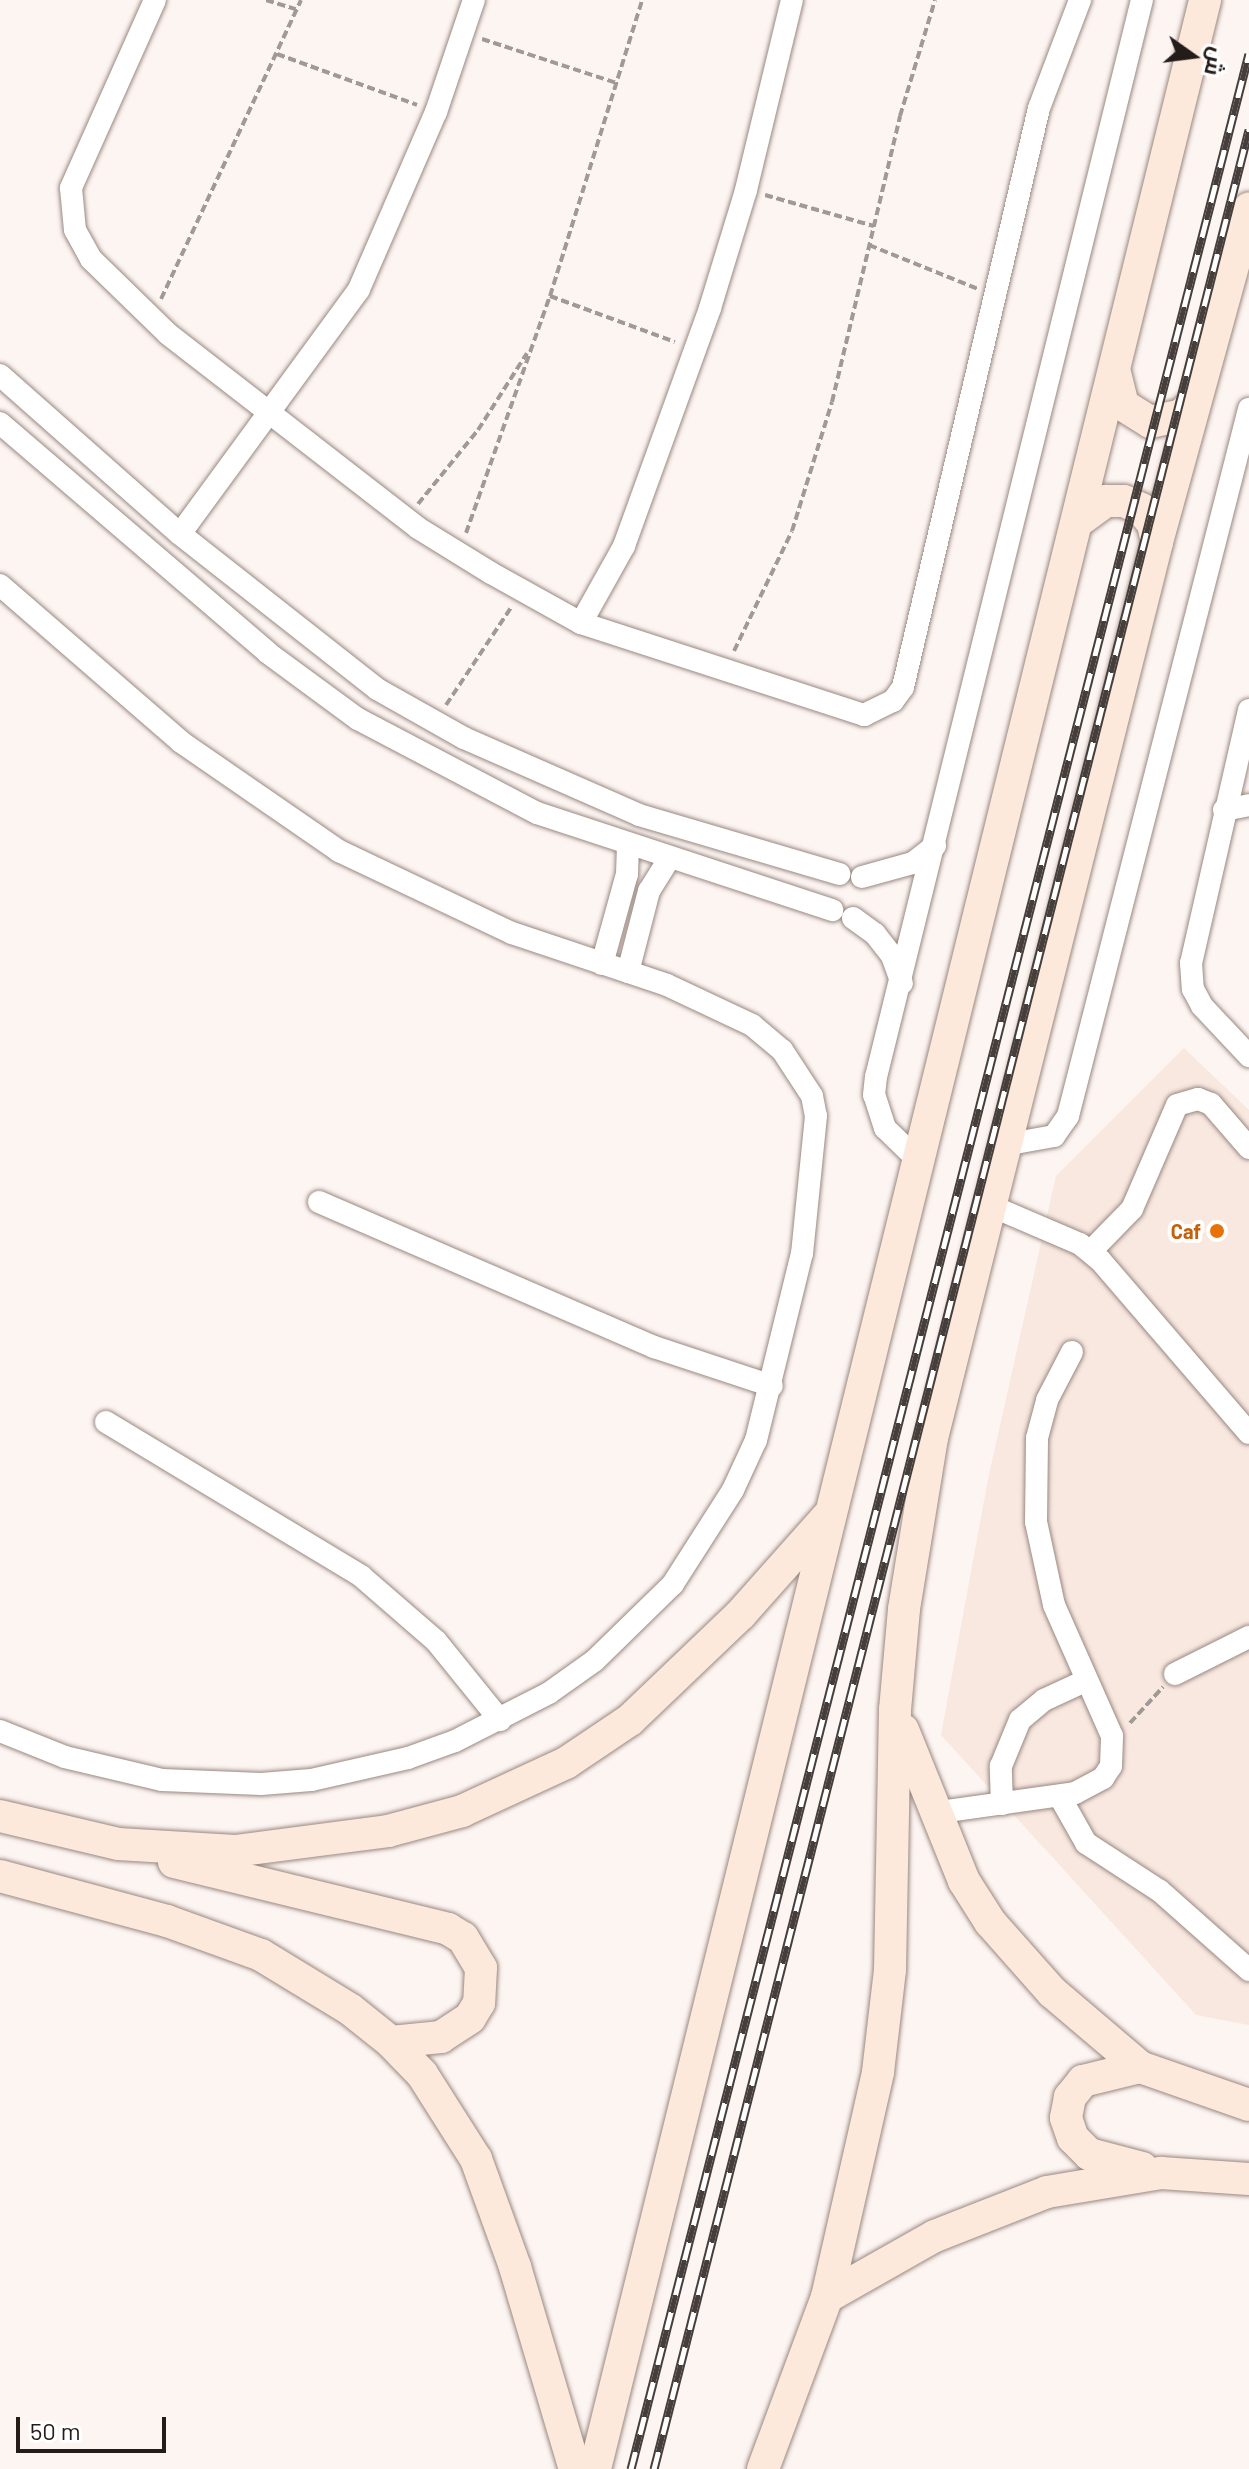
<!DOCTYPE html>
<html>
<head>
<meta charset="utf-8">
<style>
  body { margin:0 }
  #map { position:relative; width:1249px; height:2469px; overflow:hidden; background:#fdf5f2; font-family:Barlow,Cairo,sans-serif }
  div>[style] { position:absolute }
  .built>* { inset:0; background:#f8e8e0 }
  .path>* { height:4px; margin-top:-2px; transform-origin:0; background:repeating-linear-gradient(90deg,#a09996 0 8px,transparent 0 12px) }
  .roads { filter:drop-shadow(0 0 2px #998880) drop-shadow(0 0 2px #998880) }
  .minor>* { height:22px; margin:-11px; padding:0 11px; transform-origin:11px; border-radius:11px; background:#fff }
  .secondary>* { height:32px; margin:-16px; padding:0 16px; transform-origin:16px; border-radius:16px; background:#fce9db }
  .rail>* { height:9px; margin-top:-4.5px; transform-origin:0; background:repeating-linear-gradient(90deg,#fff 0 18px,#453e3b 0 36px); box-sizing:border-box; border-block:2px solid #453e3b }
  .dots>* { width:22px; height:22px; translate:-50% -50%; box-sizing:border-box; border:4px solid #fff; border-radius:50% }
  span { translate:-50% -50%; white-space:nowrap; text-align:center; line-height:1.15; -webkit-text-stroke:8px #fff; paint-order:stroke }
  .food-label { font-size:20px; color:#c56008; font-weight:700 }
  .right { translate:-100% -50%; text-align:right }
  .north { position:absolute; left:1153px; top:16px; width:80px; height:80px; -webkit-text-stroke:6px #fff; paint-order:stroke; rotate:104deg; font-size:22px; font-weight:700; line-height:32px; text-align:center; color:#231c19 }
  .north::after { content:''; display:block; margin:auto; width:28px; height:36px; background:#231c19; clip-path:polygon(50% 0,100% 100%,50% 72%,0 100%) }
  .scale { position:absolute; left:16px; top:2417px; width:150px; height:36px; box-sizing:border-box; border:4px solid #231c19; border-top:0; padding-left:10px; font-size:24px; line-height:28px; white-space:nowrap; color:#231c19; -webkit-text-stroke:6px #fff; paint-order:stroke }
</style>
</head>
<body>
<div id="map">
  <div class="built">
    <i style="clip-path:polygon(1184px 1048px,1249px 1110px,1249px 2025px,1196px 2015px,941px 1735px,988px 1479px,1056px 1176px)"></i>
  </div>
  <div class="path">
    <i style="left:266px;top:0;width:31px;rotate:17deg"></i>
    <i style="left:482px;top:39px;width:142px;rotate:18.1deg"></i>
    <i style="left:277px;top:54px;width:149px;rotate:20deg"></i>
    <i style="left:765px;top:195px;width:113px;rotate:15.9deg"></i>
    <i style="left:869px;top:245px;width:118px;rotate:22deg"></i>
    <i style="left:550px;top:296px;width:133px;rotate:20.2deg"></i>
    <i style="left:161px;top:299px;width:330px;rotate:-64.9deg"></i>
    <i style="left:418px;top:504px;width:95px;rotate:-51deg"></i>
    <i style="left:478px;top:430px;width:91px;rotate:-57.5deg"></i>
    <i style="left:466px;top:533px;width:251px;rotate:-70.5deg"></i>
    <i style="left:550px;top:296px;width:310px;rotate:-72.7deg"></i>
    <i style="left:734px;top:651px;width:133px;rotate:-64.2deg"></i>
    <i style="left:792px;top:531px;width:135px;rotate:-72.8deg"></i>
    <i style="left:832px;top:402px;width:294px;rotate:-76.6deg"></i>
    <i style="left:900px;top:116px;width:121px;rotate:-73.2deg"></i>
    <i style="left:446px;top:705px;width:119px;rotate:-56.3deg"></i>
    <i style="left:1130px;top:1723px;width:49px;rotate:-47.5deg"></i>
  </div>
  <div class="roads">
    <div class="minor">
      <i style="left:155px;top:0;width:206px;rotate:114.1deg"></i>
      <i style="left:71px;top:188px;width:42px;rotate:84.6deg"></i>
      <i style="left:75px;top:230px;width:33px;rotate:61deg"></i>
      <i style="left:91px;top:259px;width:107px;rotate:44.2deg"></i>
      <i style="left:168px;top:334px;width:316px;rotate:37.8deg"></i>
      <i style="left:418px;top:528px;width:86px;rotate:31.7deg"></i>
      <i style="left:491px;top:573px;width:103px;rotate:29.1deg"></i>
      <i style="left:581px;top:623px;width:298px;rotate:18deg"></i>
      <i style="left:864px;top:715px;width:32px;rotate:-26deg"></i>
      <i style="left:893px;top:701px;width:17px;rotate:-54deg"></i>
      <i style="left:903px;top:687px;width:595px;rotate:-76.78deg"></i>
      <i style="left:1039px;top:108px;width:116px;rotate:-69.2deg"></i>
      <i style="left:0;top:375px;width:240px;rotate:41.5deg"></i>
      <i style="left:180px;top:534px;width:251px;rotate:38.2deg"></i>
      <i style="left:377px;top:689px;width:100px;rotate:29.4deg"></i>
      <i style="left:464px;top:738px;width:191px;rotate:23.7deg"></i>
      <i style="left:639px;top:815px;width:209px;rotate:16.4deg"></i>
      <i style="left:0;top:423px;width:353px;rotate:40.6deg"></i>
      <i style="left:268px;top:653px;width:112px;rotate:36.3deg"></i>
      <i style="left:358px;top:719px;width:202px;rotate:27.7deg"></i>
      <i style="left:537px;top:813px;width:311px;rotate:18.2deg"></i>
      <i style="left:180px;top:534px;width:303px;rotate:-53.8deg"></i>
      <i style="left:359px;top:289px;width:193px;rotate:-66.5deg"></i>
      <i style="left:436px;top:112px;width:118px;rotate:-71.3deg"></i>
      <i style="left:0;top:585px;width:240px;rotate:40.9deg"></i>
      <i style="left:181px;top:742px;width:192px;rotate:34.6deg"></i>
      <i style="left:339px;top:851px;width:191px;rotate:25.4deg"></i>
      <i style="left:512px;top:933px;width:163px;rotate:18.5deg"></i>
      <i style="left:667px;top:985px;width:94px;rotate:25.2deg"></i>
      <i style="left:752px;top:1025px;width:39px;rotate:40deg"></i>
      <i style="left:782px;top:1050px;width:55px;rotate:56.9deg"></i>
      <i style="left:812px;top:1096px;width:20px;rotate:79deg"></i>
      <i style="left:816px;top:1116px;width:138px;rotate:95.8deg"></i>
      <i style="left:802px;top:1253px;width:193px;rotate:103.8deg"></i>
      <i style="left:756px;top:1440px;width:55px;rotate:114.7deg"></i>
      <i style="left:733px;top:1490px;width:112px;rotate:122.6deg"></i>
      <i style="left:673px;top:1584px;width:110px;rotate:135.7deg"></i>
      <i style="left:594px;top:1661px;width:55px;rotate:144.6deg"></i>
      <i style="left:549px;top:1693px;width:106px;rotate:152.9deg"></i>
      <i style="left:455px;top:1741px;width:50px;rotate:160.1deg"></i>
      <i style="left:408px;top:1758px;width:99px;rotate:167.2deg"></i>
      <i style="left:311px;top:1780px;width:50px;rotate:175.4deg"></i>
      <i style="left:261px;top:1784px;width:99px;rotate:-177.7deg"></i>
      <i style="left:162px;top:1780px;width:100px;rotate:-166.7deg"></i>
      <i style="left:65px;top:1757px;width:70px;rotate:-158.2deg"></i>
      <i style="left:581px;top:623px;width:88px;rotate:-60.8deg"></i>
      <i style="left:624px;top:546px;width:253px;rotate:-70.1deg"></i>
      <i style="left:710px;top:308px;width:123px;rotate:-73deg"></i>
      <i style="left:746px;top:190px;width:195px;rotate:-76.4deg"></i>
      <i style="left:1249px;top:710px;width:260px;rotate:102.9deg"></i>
      <i style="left:1191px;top:963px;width:26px;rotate:86deg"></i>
      <i style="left:1193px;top:989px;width:19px;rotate:62deg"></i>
      <i style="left:1202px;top:1006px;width:69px;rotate:46.8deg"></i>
      <i style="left:1224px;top:810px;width:25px;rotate:-11deg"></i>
      <i style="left:862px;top:877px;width:53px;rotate:-15.4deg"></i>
      <i style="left:913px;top:863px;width:28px;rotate:-38deg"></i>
      <i style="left:853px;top:918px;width:27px;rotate:36deg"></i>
      <i style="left:875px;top:934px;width:28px;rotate:52deg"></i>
      <i style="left:892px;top:956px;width:29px;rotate:70deg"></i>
      <i style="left:602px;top:964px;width:93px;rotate:-74.5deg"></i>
      <i style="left:627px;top:874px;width:28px;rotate:-88deg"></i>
      <i style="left:628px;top:972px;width:84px;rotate:-75.5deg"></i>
      <i style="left:649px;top:891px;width:38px;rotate:-58deg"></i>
      <i style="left:1004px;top:1145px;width:51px;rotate:-10.2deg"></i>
      <i style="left:1054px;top:1136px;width:24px;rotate:-55deg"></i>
      <i style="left:1068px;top:1116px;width:730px;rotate:-75.64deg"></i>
      <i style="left:919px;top:1161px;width:47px;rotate:-135.9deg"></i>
      <i style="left:885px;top:1128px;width:35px;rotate:-108deg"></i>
      <i style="left:874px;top:1095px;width:18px;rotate:-84deg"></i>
      <i style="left:876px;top:1077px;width:1109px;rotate:-76.13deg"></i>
      <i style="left:319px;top:1202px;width:365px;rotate:23.4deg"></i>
      <i style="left:654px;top:1347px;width:124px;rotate:18.3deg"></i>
      <i style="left:989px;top:1205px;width:99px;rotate:23.2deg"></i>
      <i style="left:1080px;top:1244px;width:26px;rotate:39deg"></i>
      <i style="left:1100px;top:1260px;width:228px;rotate:49.3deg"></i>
      <i style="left:1091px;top:1251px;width:59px;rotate:-45.7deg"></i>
      <i style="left:1132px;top:1209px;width:113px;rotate:-66.6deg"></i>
      <i style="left:1177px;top:1105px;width:22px;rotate:-16deg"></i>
      <i style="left:1198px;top:1099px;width:14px;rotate:21deg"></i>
      <i style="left:1211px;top:1104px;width:58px;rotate:49.2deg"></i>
      <i style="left:106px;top:1422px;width:298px;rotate:31.1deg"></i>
      <i style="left:361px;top:1576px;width:99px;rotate:40.9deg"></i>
      <i style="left:436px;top:1641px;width:102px;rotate:51deg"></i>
      <i style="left:1175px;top:1674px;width:83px;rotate:-26.6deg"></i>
      <i style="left:1060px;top:1797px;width:53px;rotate:60.5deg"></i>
      <i style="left:1086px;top:1843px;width:88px;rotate:33deg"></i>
      <i style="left:1160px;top:1891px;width:119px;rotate:41.6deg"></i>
      <i style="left:1002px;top:1804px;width:38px;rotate:-92deg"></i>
      <i style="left:1001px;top:1766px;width:50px;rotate:-67.6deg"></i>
      <i style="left:1020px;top:1720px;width:31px;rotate:-40deg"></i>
      <i style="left:1044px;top:1700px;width:47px;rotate:-24.9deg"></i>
      <i style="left:933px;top:1813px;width:143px;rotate:-8deg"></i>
      <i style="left:1075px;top:1793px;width:32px;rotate:-28deg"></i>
      <i style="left:1103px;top:1778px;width:14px;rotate:-56deg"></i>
      <i style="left:1111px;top:1766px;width:30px;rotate:-88deg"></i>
      <i style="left:1112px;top:1736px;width:143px;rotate:-113.9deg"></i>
      <i style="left:1054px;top:1605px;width:85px;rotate:-102.2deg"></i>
      <i style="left:1036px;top:1522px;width:84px;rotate:-89.3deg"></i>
      <i style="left:1037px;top:1438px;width:39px;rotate:-75deg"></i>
      <i style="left:1047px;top:1400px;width:54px;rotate:-62.5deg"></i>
    </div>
    <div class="secondary">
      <i style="left:1115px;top:373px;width:33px;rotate:76deg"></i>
      <i style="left:1123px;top:405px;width:32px;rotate:32deg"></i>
      <i style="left:1150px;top:422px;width:33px;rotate:-12deg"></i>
      <i style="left:1182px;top:415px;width:16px;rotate:-47deg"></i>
      <i style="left:1077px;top:522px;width:36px;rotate:-36deg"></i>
      <i style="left:1106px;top:501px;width:18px"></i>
      <i style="left:1124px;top:501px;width:19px;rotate:25deg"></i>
      <i style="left:1141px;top:509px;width:19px;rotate:51deg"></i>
      <i style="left:1153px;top:524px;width:18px;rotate:77deg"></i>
      <i style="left:903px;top:1730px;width:163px;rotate:68deg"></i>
      <i style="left:964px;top:1881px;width:49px;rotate:57.6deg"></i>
      <i style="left:990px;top:1922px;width:94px;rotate:48.5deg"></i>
      <i style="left:1052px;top:1992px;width:116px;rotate:40.4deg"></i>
      <i style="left:1140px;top:2067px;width:115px;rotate:19.2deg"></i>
      <i style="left:0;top:1816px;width:121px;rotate:13.3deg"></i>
      <i style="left:118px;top:1844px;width:117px;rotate:3.4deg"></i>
      <i style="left:235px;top:1851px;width:154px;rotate:-7.4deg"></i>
      <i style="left:388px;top:1831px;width:77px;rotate:-15.1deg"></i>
      <i style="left:462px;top:1811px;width:115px;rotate:-24.8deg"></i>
      <i style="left:566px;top:1763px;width:77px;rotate:-33.9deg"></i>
      <i style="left:630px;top:1720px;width:153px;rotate:-43.7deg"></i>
      <i style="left:741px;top:1614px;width:131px;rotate:-48.4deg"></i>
      <i style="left:174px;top:1862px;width:282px;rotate:13.7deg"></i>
      <i style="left:448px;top:1929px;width:17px;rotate:31deg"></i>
      <i style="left:463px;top:1938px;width:35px;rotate:59deg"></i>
      <i style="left:481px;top:1968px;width:35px;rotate:93deg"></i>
      <i style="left:479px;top:2003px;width:17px;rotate:121deg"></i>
      <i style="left:470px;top:2018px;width:35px;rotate:147deg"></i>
      <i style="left:441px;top:2037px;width:50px;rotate:174.3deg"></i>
      <i style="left:0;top:1876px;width:173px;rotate:15.1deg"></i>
      <i style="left:167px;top:1921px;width:100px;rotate:19.9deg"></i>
      <i style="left:261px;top:1955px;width:105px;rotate:31.4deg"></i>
      <i style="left:351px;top:2010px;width:51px;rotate:38.7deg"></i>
      <i style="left:391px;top:2042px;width:45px;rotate:45.9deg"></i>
      <i style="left:422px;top:2074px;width:101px;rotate:57.6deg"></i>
      <i style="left:476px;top:2159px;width:115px;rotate:70.1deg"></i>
      <i style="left:515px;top:2267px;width:211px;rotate:73.5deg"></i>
      <i style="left:1140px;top:2067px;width:59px;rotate:166.2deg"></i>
      <i style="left:1083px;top:2081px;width:21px;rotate:129deg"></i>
      <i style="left:1070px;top:2097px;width:21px;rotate:101deg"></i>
      <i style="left:1066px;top:2118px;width:21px;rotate:71deg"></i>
      <i style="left:1073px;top:2138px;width:23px;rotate:45deg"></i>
      <i style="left:1089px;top:2154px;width:55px;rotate:14.8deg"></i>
      <i style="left:827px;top:2297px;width:124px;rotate:-29.5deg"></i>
      <i style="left:935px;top:2236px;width:120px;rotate:-21.4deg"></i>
      <i style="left:1047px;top:2192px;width:116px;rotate:-9.5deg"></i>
      <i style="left:1161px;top:2173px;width:88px;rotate:3.9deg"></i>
      <i style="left:595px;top:2469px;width:2543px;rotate:-76.12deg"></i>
      <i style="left:763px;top:2469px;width:184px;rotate:-69.6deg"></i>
      <i style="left:827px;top:2297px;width:231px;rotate:-77.2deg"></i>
      <i style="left:878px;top:2072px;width:103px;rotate:-83.3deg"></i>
      <i style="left:890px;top:1970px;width:260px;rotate:-88.9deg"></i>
      <i style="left:895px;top:1710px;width:101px;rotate:-84.9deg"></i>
      <i style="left:904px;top:1609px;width:173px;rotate:-80.7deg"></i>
      <i style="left:932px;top:1438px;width:924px;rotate:-75.9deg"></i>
      <i style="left:1157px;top:542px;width:346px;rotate:-74.6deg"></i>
    </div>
  </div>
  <div class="rail">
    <i style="left:631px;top:2469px;width:2493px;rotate:-75.65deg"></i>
    <i style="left:654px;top:2469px;width:2414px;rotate:-75.73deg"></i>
  </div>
  <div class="dots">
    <i style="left:1217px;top:1231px;background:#e8710a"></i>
  </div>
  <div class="food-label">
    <span class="right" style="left:1201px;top:1231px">Caf</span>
  </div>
  <div class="north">ش</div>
  <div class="scale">50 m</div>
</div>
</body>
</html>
